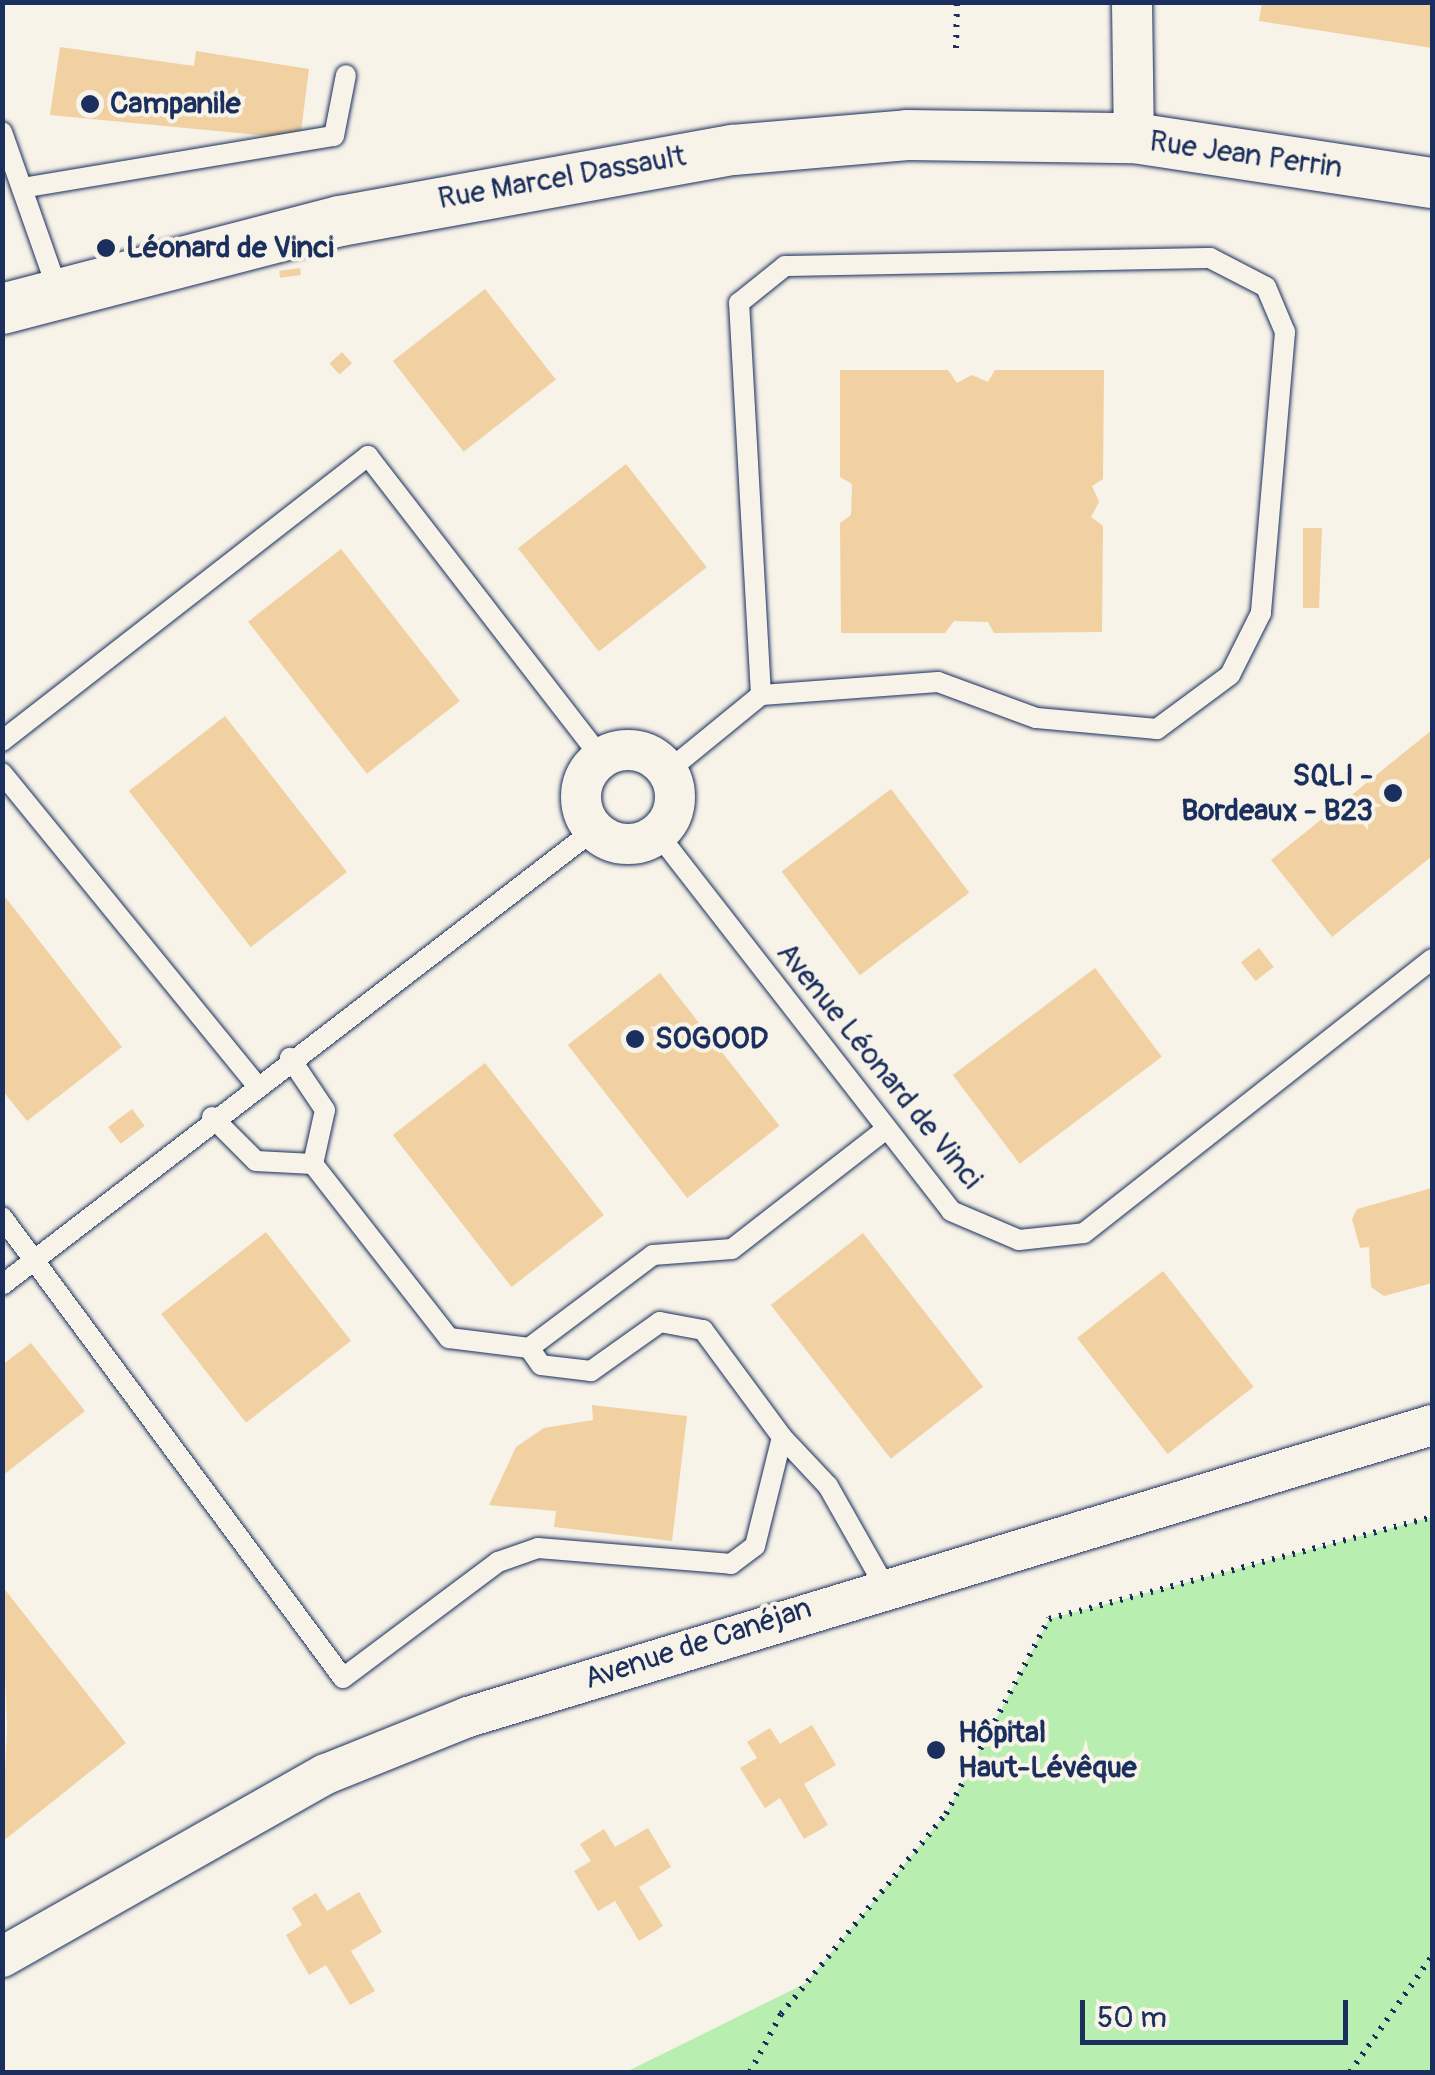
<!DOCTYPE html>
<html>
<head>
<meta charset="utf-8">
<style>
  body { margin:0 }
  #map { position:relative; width:1435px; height:2075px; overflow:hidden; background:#f7f3e8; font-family:Pangolin,sans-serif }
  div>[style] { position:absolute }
  .green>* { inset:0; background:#b8efb1 }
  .building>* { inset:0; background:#f1d0a2; transform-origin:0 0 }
  .path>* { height:6px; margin-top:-3px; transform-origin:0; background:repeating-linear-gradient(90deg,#1b2f5e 0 2.5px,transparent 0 10.5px) }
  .roads { filter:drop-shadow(0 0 2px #1b2f5e) drop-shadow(0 0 2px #1b2f5e) }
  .service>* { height:20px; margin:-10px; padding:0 10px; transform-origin:10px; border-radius:10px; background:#f7f3e8 }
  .minor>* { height:40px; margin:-20px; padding:0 20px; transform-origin:20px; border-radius:20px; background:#f7f3e8 }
  .minor>.ring { margin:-20px; padding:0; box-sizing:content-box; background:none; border:40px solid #f7f3e8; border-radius:50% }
  .tertiary>* { height:50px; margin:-25px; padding:0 25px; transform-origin:25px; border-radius:25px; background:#f7f3e8 }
  .dots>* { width:28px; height:28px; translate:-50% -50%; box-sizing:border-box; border:5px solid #f7f3e8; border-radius:50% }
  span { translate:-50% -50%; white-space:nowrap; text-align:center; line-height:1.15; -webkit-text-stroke:8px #f7f3e8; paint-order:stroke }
  .poi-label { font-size:30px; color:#1b2f5e; font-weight:700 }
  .left { translate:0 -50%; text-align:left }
  .right { translate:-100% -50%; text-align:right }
  .street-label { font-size:30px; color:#1b2f5e }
  .frame { position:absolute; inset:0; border:5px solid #1b2f5e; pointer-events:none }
  .scale { position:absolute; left:1080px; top:2000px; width:268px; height:45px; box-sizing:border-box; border:5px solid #1b2f5e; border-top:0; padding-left:12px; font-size:30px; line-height:35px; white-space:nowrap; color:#1b2f5e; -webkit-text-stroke:8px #f7f3e8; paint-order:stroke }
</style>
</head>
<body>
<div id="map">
  <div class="green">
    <i style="clip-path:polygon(1432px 1517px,1432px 2072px,626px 2072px,806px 1983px,946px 1814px,1049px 1619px)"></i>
  </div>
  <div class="building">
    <i style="clip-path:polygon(1262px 2px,1432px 2px,1432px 48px,1259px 21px)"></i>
    <i style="clip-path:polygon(60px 47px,194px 66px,196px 51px,309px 69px,300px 139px,50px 115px)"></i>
    <i style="left:116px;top:242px;width:8px;height:20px;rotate:76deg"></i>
    <i style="left:300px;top:268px;width:7px;height:21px;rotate:82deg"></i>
    <i style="left:485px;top:289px;width:115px;height:117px;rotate:52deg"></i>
    <i style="left:342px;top:352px;width:15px;height:17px;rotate:48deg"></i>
    <i style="clip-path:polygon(840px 370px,948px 370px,957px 383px,972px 375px,988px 382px,995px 370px,1104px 370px,1103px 479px,1092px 486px,1099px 502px,1091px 517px,1103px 526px,1102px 632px,994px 633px,988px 622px,954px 621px,945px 633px,841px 633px,840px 523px,851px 515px,852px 484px,840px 477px)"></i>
    <i style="left:626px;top:464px;width:131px;height:137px;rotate:52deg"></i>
    <i style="clip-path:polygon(1303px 528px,1322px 528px,1319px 608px,1303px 608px)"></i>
    <i style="left:341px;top:549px;width:193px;height:118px;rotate:52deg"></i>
    <i style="left:225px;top:716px;width:198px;height:122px;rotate:52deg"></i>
    <i style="clip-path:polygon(1432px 730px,1432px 856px,1332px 937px,1271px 860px)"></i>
    <i style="left:891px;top:789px;width:130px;height:137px;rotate:53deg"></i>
    <i style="clip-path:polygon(2px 893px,122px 1047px,27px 1121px,2px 1090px)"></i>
    <i style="left:1259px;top:948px;width:24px;height:23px;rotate:52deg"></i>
    <i style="left:1095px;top:968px;width:111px;height:178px;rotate:53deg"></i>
    <i style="left:660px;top:973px;width:194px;height:117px;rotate:52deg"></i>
    <i style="left:485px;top:1063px;width:193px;height:117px;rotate:52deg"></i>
    <i style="left:132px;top:1109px;width:21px;height:30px;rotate:53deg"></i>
    <i style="clip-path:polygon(1432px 1188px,1432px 1283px,1384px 1296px,1371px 1287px,1369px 1247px,1360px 1248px,1352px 1219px,1357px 1209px)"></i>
    <i style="left:266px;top:1232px;width:138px;height:133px;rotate:52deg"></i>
    <i style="left:863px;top:1233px;width:195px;height:117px;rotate:52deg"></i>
    <i style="left:1163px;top:1271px;width:147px;height:109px;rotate:52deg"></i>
    <i style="clip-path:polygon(31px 1343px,85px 1411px,2px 1476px,2px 1365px)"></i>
    <i style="clip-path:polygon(592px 1405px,687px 1416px,672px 1541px,554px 1527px,556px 1511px,489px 1505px,516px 1447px,544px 1428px,593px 1420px)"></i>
    <i style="clip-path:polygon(2px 1586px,126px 1743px,2px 1842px,7px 1728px)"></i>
    <i style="clip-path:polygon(812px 1725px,836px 1765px,804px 1784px,828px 1825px,804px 1839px,780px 1798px,765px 1808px,740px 1768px,757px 1758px,747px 1742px,770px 1728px,780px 1744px)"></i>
    <i style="clip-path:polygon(648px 1828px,671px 1867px,639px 1887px,663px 1926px,639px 1941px,615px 1901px,598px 1911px,574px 1871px,591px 1861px,580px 1844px,604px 1829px,615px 1847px)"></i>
    <i style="clip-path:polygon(359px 1892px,382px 1932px,351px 1951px,375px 1991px,350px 2005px,326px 1965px,309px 1975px,286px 1935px,302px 1925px,292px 1908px,306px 1899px,316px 1893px,327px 1911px)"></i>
  </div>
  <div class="path">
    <i style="left:956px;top:48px;width:46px;rotate:-88.8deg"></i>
    <i style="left:750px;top:2072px;width:66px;rotate:-61.9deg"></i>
    <i style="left:781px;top:2014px;width:259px;rotate:-50.5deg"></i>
    <i style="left:946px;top:1814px;width:221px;rotate:-62.2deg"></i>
    <i style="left:1049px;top:1619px;width:396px;rotate:-14.9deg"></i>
    <i style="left:1350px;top:2072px;width:142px;rotate:-54.7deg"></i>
  </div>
  <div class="roads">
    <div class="service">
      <i style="left:2px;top:132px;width:172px;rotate:70.6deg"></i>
      <i style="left:22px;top:188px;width:316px;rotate:-9.5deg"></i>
      <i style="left:334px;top:136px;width:62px;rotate:-78.9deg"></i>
      <i style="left:2px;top:741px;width:464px;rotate:-37.9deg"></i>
      <i style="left:368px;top:456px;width:381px;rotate:52.3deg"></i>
      <i style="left:668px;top:771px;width:120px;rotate:-39.3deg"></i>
      <i style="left:761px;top:695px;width:393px;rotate:-93.2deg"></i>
      <i style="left:739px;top:303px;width:59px;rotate:-38.8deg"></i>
      <i style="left:785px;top:266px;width:425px;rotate:-1.1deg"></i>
      <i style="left:1210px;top:258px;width:63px;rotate:27.4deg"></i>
      <i style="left:1266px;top:287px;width:49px;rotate:67.1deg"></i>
      <i style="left:1285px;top:332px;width:282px;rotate:94.9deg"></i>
      <i style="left:1261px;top:613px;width:69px;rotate:116.6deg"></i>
      <i style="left:1230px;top:675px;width:91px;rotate:143.5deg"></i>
      <i style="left:1157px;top:729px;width:121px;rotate:-174.8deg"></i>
      <i style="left:1036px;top:718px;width:104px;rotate:-159.8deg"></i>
      <i style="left:938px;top:682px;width:177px;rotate:175.8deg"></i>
      <i style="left:2px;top:773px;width:402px;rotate:50.8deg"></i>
      <i style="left:658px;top:834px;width:477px;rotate:52.1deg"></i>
      <i style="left:951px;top:1211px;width:74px;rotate:23.1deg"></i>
      <i style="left:1019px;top:1240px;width:65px;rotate:-6.1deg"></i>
      <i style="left:1084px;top:1233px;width:443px;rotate:-38.2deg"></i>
      <i style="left:212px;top:1117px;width:62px;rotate:45deg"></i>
      <i style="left:256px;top:1161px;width:57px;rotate:3deg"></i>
      <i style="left:313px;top:1164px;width:55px;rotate:-77.5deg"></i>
      <i style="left:325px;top:1110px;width:63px;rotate:-123.9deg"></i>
      <i style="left:313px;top:1164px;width:221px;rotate:52deg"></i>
      <i style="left:449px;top:1338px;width:81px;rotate:7.1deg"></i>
      <i style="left:2px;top:1217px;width:573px;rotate:53.51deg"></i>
      <i style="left:343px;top:1678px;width:194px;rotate:-36.8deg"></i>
      <i style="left:498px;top:1562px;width:42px;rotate:-19.3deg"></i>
      <i style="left:538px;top:1548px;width:194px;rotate:4.7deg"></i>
      <i style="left:731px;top:1564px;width:30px;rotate:-37deg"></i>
      <i style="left:755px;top:1546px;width:112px;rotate:-76.1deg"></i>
      <i style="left:782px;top:1437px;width:133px;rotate:-126.4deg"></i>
      <i style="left:703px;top:1330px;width:44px;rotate:-169.5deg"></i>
      <i style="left:660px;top:1322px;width:85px;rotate:144.6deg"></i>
      <i style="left:591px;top:1371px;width:50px;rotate:-173.2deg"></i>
      <i style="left:541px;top:1365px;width:21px;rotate:-125deg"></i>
      <i style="left:529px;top:1348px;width:155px;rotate:-36.9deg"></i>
      <i style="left:653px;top:1255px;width:79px;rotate:-4.3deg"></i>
      <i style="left:732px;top:1249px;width:195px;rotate:-37.9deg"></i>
      <i style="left:2px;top:1285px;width:747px;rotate:-37.55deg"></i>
      <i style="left:782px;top:1437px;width:67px;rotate:46.8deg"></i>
      <i style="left:828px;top:1486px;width:114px;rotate:60.5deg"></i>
    </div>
    <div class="minor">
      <i style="left:1132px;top:2px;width:136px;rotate:89.2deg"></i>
      <i class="ring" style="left:581px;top:750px;width:54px;height:54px"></i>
      <i style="left:2px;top:1957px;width:372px;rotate:-29.5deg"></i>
      <i style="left:326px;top:1774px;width:153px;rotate:-21.9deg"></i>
      <i style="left:468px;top:1717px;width:1007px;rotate:-16.85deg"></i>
    </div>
    <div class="tertiary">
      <i style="left:2px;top:309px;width:350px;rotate:-14.6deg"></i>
      <i style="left:341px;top:221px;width:398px;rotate:-10.3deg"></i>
      <i style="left:733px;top:150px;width:175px;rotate:-4.9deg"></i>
      <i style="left:907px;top:135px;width:227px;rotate:0.8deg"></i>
      <i style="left:1134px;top:138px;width:301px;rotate:8.6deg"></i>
    </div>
  </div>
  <div class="dots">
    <i style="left:90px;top:104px;background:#1b2f5e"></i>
    <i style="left:106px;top:248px;background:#1b2f5e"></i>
    <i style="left:1393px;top:793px;background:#1b2f5e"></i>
    <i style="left:635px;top:1039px;background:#1b2f5e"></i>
    <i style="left:936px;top:1750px;background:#1b2f5e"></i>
  </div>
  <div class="poi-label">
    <span class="left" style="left:110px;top:104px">Campanile</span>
    <span class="left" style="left:126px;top:248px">Léonard de Vinci</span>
    <span class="right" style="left:1373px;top:793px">SQLI -<br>Bordeaux - B23</span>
    <span class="left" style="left:655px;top:1039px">SOGOOD</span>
    <span class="left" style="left:958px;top:1750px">Hôpital<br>Haut-Lévêque</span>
  </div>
  <div class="street-label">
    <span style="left:1246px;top:155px;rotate:8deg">Rue Jean Perrin</span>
    <span style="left:562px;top:178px;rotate:-10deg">Rue Marcel Dassault</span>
    <span style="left:879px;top:1066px;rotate:51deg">Avenue Léonard de Vinci</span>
    <span style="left:698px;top:1644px;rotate:-18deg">Avenue de Canéjan</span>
  </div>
  <div class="frame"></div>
  <div class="scale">50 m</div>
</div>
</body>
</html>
